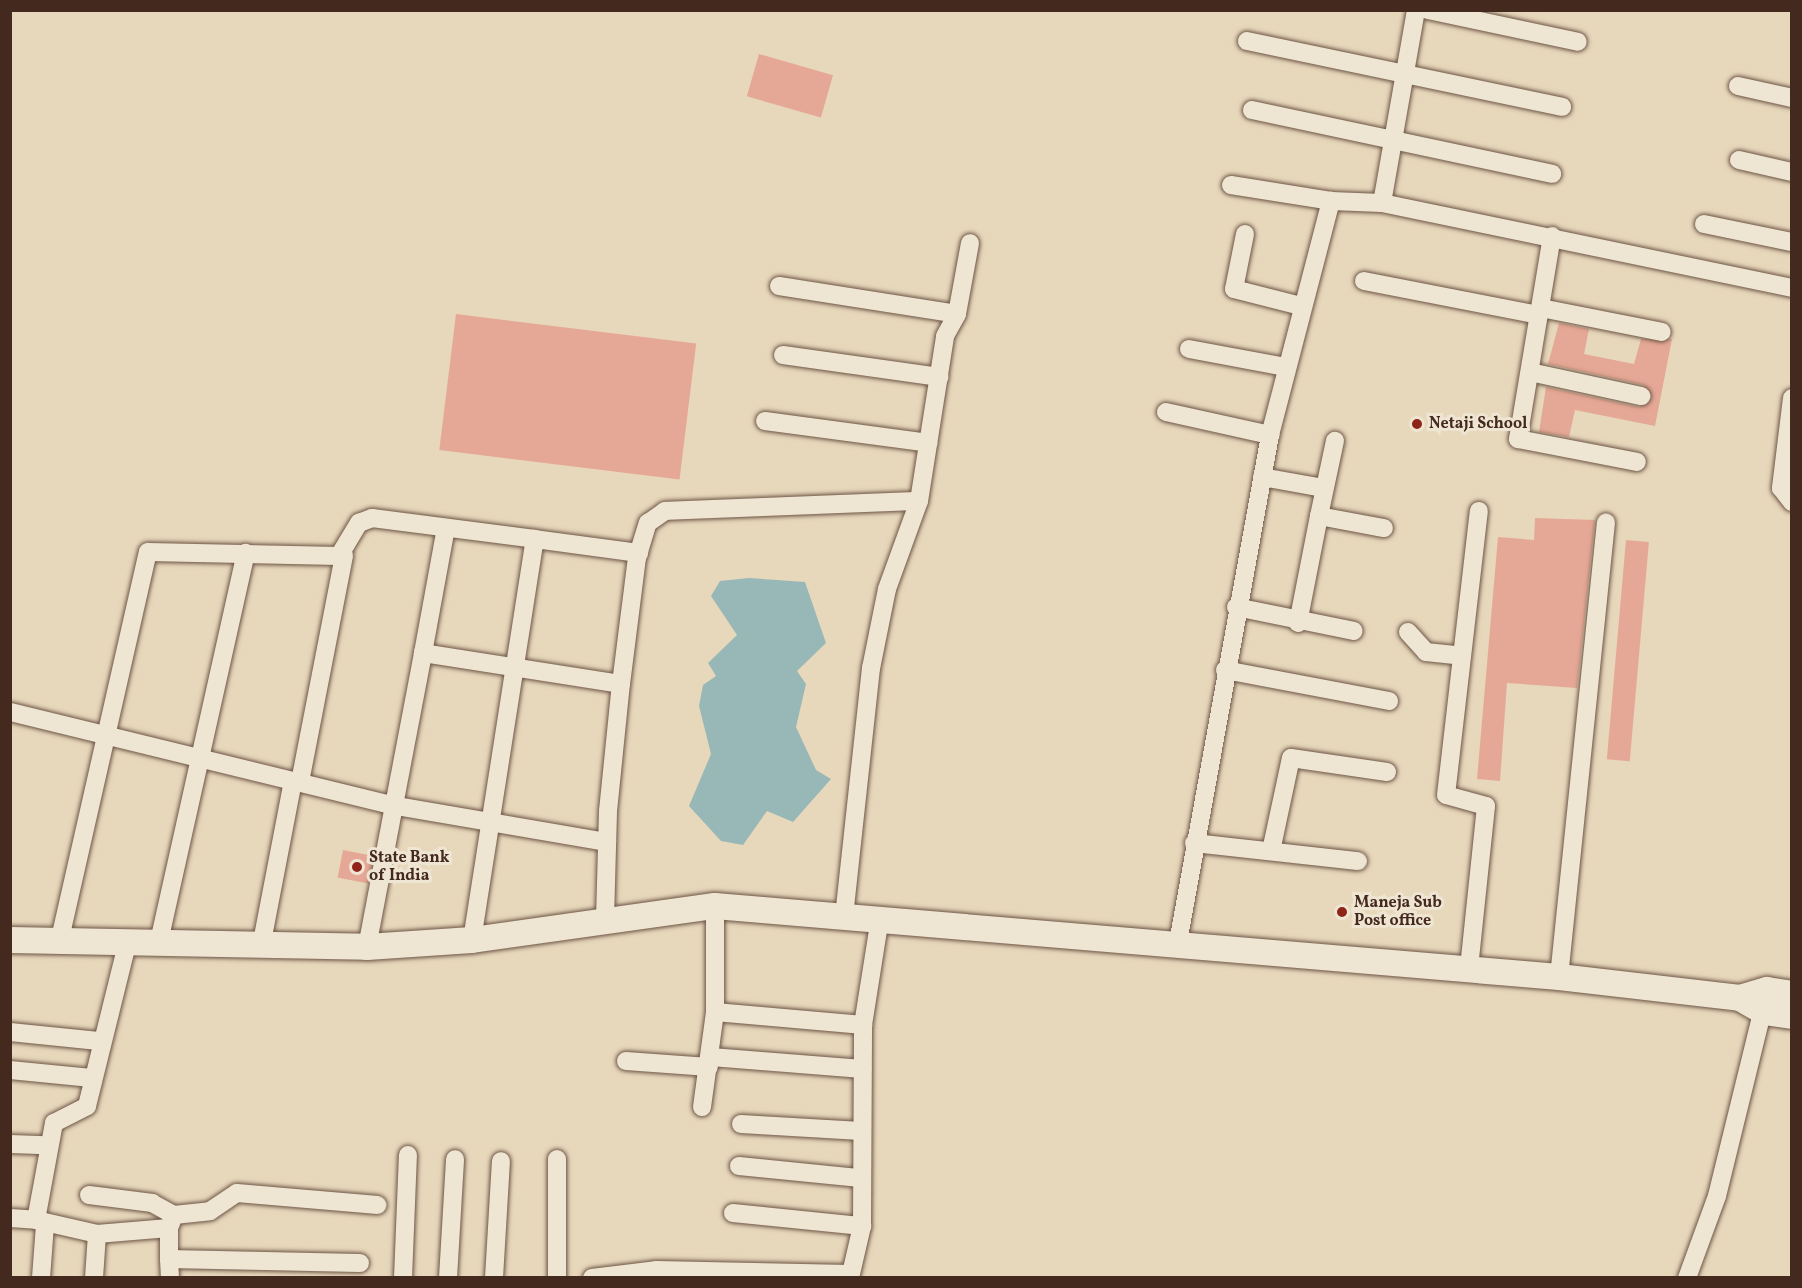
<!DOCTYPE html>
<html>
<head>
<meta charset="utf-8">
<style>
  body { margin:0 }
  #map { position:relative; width:1802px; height:1288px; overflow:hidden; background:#e7d7bb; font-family:Vollkorn,serif }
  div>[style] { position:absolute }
  .water>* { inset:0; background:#98b8b7 }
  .building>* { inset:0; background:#e6a896; transform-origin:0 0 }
  .roads { filter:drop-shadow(0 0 2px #6d5545) drop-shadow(0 0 2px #6d5545) }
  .street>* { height:18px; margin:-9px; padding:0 9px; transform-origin:9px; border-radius:9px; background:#efe5d3 }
  .secondary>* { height:26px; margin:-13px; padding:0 13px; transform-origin:13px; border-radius:13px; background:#efe5d3 }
  .dots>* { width:16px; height:16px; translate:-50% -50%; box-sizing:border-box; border:3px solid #efe5d3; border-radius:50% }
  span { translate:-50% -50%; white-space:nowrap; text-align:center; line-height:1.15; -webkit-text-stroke:6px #efe5d3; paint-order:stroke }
  .poi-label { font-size:16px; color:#442a1e; font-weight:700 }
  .left { translate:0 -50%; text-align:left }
  .frame { position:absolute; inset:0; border:12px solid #442a1e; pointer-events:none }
</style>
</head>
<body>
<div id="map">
  <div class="water">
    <i style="clip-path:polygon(749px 578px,805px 582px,826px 643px,797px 671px,806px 684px,796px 727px,816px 770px,831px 779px,793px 822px,767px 811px,743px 845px,721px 841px,689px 806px,711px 754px,699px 706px,703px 685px,716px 676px,708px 663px,737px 635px,711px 596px,720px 581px)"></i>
  </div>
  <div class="building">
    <i style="left:759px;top:54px;width:77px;height:44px;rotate:16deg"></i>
    <i style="left:456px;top:314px;width:242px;height:137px;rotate:7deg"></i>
    <i style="clip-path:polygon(1559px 323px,1589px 329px,1584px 354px,1634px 364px,1641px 339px,1672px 339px,1655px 426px,1575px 410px,1569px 437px,1539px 432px,1546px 387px,1639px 407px,1652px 398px,1643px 385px,1548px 364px)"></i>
    <i style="clip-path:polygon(1535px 518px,1595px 520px,1577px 688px,1507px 683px,1500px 781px,1477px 779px,1498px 537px,1534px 540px)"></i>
    <i style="left:1626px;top:540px;width:23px;height:220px;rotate:5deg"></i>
    <i style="left:343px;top:850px;width:31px;height:28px;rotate:11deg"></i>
  </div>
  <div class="roads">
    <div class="street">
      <i style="left:1428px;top:10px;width:153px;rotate:12deg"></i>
      <i style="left:1247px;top:41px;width:322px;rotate:11.8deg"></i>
      <i style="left:1738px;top:86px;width:55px;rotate:12.5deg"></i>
      <i style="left:1252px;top:110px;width:307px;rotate:12deg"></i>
      <i style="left:1739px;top:160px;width:54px;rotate:12.8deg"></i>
      <i style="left:1231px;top:185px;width:101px;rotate:9.1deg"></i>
      <i style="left:1331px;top:201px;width:51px;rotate:2.2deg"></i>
      <i style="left:1382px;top:203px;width:196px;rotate:-80deg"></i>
      <i style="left:1382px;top:203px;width:419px;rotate:11.7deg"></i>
      <i style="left:1704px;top:224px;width:90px;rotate:11.6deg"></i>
      <i style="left:1245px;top:234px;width:56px;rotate:101.3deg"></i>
      <i style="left:1234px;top:289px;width:69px;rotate:14.2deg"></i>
      <i style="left:1552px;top:236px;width:206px;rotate:99.5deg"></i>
      <i style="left:1518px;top:439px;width:121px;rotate:10.9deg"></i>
      <i style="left:1364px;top:281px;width:178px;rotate:11deg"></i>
      <i style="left:779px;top:286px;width:180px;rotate:8.9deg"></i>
      <i style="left:1541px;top:308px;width:123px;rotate:11.2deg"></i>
      <i style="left:1189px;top:349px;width:99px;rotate:10.5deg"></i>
      <i style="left:783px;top:355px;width:158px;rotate:8deg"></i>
      <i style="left:1530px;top:372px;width:114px;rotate:12.2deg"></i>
      <i style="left:1792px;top:398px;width:91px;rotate:97deg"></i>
      <i style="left:1781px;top:488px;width:18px;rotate:52deg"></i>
      <i style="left:1166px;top:412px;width:107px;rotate:12.5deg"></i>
      <i style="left:765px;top:421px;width:165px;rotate:7.6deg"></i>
      <i style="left:1262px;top:477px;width:63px;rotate:10.1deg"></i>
      <i style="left:919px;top:501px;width:167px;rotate:-81deg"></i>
      <i style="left:945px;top:336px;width:25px;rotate:-61deg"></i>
      <i style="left:957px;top:314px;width:72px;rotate:-79.6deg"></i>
      <i style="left:1319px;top:516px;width:77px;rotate:-78deg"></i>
      <i style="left:1236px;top:607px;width:120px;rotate:11.5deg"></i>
      <i style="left:1298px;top:623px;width:109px;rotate:-78.9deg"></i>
      <i style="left:1319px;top:516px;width:66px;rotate:10.5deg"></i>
      <i style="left:1408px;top:632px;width:27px;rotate:48deg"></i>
      <i style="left:1426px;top:652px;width:36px;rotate:6deg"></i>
      <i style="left:423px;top:653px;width:127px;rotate:-79.6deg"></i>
      <i style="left:1225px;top:670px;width:167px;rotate:10.7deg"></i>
      <i style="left:10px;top:712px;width:397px;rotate:13.7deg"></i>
      <i style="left:396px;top:806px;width:214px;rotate:9.7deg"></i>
      <i style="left:300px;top:782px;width:231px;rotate:-79deg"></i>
      <i style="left:1194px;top:843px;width:165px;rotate:6.3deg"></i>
      <i style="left:1271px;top:851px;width:95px;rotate:-77.9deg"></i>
      <i style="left:1291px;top:758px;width:97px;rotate:8.3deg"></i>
      <i style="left:605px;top:919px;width:108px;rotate:-88.4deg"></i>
      <i style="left:608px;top:811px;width:128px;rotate:-84.2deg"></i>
      <i style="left:621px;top:684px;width:127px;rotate:-82.8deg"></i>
      <i style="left:637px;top:558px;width:37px;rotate:-73deg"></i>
      <i style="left:648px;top:523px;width:21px;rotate:-35deg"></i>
      <i style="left:665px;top:511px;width:254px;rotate:-2.3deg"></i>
      <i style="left:919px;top:501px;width:94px;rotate:110deg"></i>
      <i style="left:887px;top:589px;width:81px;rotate:101.4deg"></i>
      <i style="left:871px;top:668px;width:249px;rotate:96.2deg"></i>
      <i style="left:472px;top:940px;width:406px;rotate:-81.1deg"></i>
      <i style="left:535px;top:539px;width:105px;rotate:7.7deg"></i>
      <i style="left:59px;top:943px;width:401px;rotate:-77.2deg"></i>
      <i style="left:148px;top:552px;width:191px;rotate:1.2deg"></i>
      <i style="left:339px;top:556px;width:39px;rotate:-59deg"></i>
      <i style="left:359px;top:523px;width:14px;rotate:-21deg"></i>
      <i style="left:372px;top:518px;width:164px;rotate:7.3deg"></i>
      <i style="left:158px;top:946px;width:403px;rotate:-77.4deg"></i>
      <i style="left:261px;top:947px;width:169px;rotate:-79.1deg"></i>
      <i style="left:367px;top:947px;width:299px;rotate:-79.2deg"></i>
      <i style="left:423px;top:653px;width:200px;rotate:8.9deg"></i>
      <i style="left:1177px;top:948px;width:521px;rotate:-79.72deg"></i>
      <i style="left:1270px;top:435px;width:242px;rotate:-75.4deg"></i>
      <i style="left:1469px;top:968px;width:163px;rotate:-84deg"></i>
      <i style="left:1486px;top:806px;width:41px;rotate:-164.6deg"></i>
      <i style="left:1446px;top:795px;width:286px;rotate:-83.4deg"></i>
      <i style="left:1559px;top:977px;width:457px;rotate:-84.1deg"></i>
      <i style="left:715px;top:1012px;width:149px;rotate:5deg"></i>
      <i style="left:10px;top:1032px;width:89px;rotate:5.8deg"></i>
      <i style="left:711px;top:1057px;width:152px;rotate:4.5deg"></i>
      <i style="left:626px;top:1061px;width:83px;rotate:4.1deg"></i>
      <i style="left:10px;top:1070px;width:82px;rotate:5.6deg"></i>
      <i style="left:702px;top:1107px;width:96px;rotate:-82.2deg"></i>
      <i style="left:715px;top:1012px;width:106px;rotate:-90deg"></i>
      <i style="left:741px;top:1124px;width:120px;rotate:3.3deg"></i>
      <i style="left:10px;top:1144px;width:36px;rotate:2deg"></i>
      <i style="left:739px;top:1166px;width:122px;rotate:5.7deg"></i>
      <i style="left:89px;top:1195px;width:64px;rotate:7.2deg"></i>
      <i style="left:152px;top:1203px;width:25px;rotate:29deg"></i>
      <i style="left:733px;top:1213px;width:130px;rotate:5.8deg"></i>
      <i style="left:10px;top:1218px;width:26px;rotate:4deg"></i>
      <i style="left:36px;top:1220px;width:99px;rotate:-79.5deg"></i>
      <i style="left:54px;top:1123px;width:37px;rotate:-27deg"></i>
      <i style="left:87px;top:1106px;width:167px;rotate:-76.1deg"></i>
      <i style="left:36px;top:1220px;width:63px;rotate:12.9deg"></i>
      <i style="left:97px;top:1234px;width:72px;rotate:-4.8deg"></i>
      <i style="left:169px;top:1228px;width:14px;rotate:-69deg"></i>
      <i style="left:174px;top:1215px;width:36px;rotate:-6deg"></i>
      <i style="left:210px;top:1211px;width:32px;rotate:-34deg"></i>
      <i style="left:237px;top:1193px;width:141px;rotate:4.9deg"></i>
      <i style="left:169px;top:1228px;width:31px;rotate:90deg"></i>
      <i style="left:169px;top:1259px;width:191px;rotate:1.2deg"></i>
      <i style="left:169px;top:1259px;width:19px;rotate:87deg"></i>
      <i style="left:41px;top:1278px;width:53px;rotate:-85.7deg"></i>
      <i style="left:94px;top:1278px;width:44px;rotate:-86.1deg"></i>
      <i style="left:403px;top:1278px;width:123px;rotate:-87.7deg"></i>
      <i style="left:448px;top:1278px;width:119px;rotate:-86.6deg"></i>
      <i style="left:494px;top:1278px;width:117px;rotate:-86.6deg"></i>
      <i style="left:557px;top:1278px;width:119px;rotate:-90deg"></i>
      <i style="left:592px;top:1278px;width:64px;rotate:-7.1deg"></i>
      <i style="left:656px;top:1270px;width:194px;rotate:1.2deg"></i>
      <i style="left:850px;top:1278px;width:53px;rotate:-77deg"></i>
      <i style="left:862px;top:1226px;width:201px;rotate:-89.7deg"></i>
      <i style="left:863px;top:1025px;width:108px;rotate:-81deg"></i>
      <i style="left:1687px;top:1278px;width:87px;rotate:-69.9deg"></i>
      <i style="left:1717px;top:1196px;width:201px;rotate:-76.2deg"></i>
    </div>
    <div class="secondary">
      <i style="left:10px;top:940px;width:357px;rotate:1.1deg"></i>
      <i style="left:367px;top:947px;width:105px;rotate:-3.8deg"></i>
      <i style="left:472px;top:940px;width:245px;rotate:-8deg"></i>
      <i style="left:715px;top:906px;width:847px;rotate:4.81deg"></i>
      <i style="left:1559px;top:977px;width:182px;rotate:6.6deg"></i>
      <i style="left:1740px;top:998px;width:28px;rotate:30deg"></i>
      <i style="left:1764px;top:1012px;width:28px;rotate:8deg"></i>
      <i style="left:1740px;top:998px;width:28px;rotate:-17deg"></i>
      <i style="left:1767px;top:990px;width:25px;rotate:9deg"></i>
    </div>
  </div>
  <div class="dots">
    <i style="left:1417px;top:424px;background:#8f2418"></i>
    <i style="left:357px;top:867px;background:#8f2418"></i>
    <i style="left:1342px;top:912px;background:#8f2418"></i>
  </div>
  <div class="poi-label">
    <span class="left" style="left:1429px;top:424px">Netaji School</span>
    <span class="left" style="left:369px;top:867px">State Bank<br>of India</span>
    <span class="left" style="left:1354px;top:912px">Maneja Sub<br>Post office</span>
  </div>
  <div class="frame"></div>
</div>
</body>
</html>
